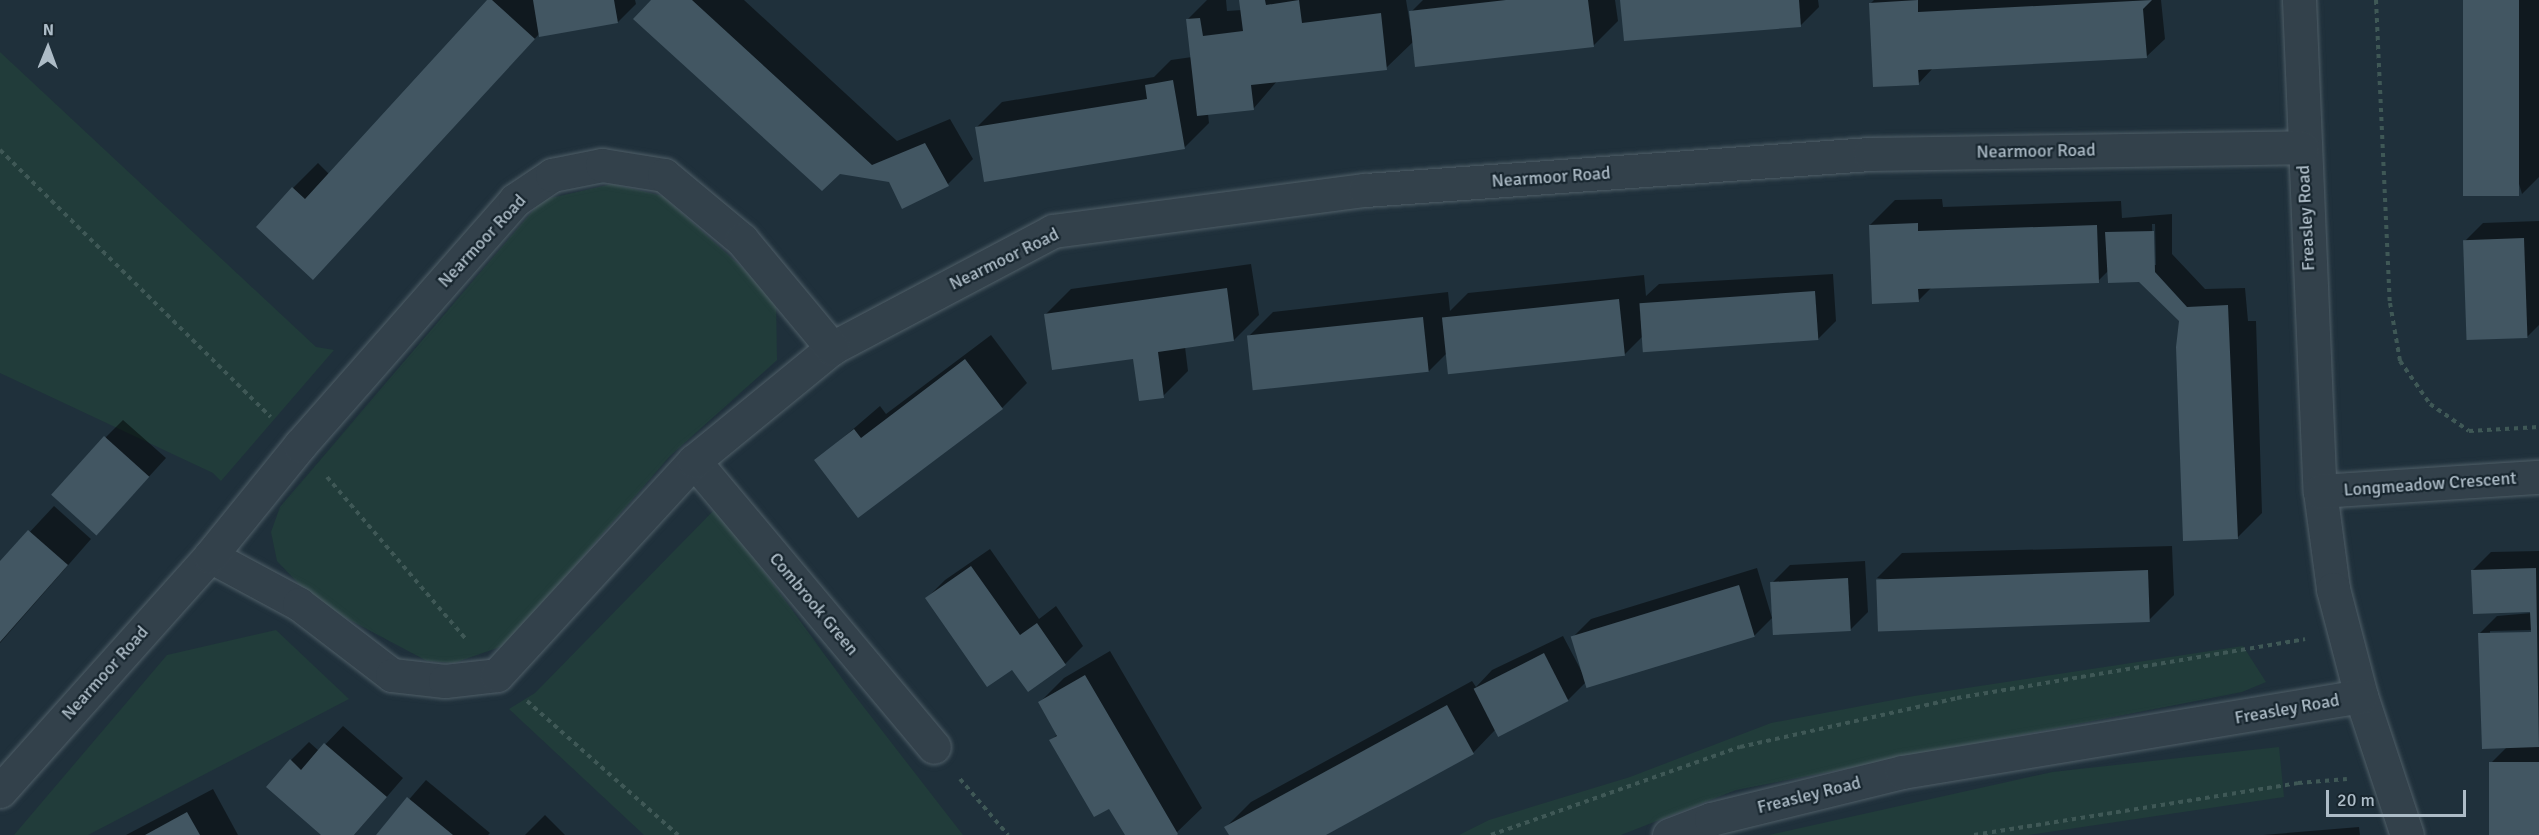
<!DOCTYPE html>
<html>
<head>
<meta charset="utf-8">
<style>
  body { margin:0 }
  #map { position:relative; width:2539px; height:835px; overflow:hidden; background:#1f303b; font-family:Signika,sans-serif }
  div>[style] { position:absolute }
  .green>* { inset:0; background:#213c3a }
  .shadow>* { inset:0; background:#0007 }
  .building>* { inset:0; background:#425662; transform-origin:0 0 }
  .path>* { height:4px; margin-top:-2px; transform-origin:0; background:repeating-linear-gradient(90deg,#3f5856 0 4.5px,transparent 0 9px) }
  .roads { filter:drop-shadow(0 0 2px #505f68) drop-shadow(0 0 2px #505f68) }
  .minor>* { height:33px; margin:-16.5px; padding:0 16.5px; transform-origin:16.5px; border-radius:16.5px; background:#33414b }
  span { translate:-50% -50%; white-space:nowrap; text-align:center; line-height:1.15; -webkit-text-stroke:4.5px #18262f; paint-order:stroke }
  .street-label { font-size:18px; color:#adbcc7 }
  .north { position:absolute; left:18px; top:18px; width:60px; height:60px; -webkit-text-stroke:4px #18262f; paint-order:stroke; rotate:1deg; font-size:16px; font-weight:700; line-height:24px; text-align:center; color:#adbcc7 }
  .north::after { content:''; display:block; margin:auto; width:21px; height:27px; background:#adbcc7; clip-path:polygon(50% 0,100% 100%,50% 72%,0 100%) }
  .scale { position:absolute; left:2326px; top:790px; width:140px; height:27px; box-sizing:border-box; border:3px solid #adbcc7; border-top:0; padding-left:8px; font-size:18px; line-height:21px; white-space:nowrap; color:#adbcc7; -webkit-text-stroke:4px #18262f; paint-order:stroke }
</style>
</head>
<body>
<div id="map">
  <div class="green">
    <i style="clip-path:polygon(0 52px,316px 347px,334px 350px,221px 481px,213px 473px,0 373px)"></i>
    <i style="clip-path:polygon(612px 184px,663px 196px,776px 298px,777px 360px,670px 456px,506px 645px,454px 663px,427px 661px,316px 602px,277px 561px,271px 532px,280px 507px,542px 200px)"></i>
    <i style="clip-path:polygon(717px 507px,849px 688px,963px 835px,644px 835px,509px 709px,535px 693px)"></i>
    <i style="clip-path:polygon(276px 630px,349px 699px,88px 835px,14px 835px,167px 655px)"></i>
    <i style="clip-path:polygon(2243px 646px,2266px 682px,2242px 692px,1736px 790px,1621px 835px,1459px 835px,1489px 820px,1630px 777px,1771px 723px,1914px 696px)"></i>
    <i style="clip-path:polygon(2279px 747px,2284px 797px,2028px 835px,1769px 835px,2052px 772px)"></i>
  </div>
  <div class="shadow">
    <i style="clip-path:polygon(489px 0,635px 0,636px 4px,618px 22px,540px 33px,313px 278px,293px 188px,318px 163px,329px 174px)"></i>
    <i style="clip-path:polygon(653px 0,744px 0,897px 141px,950px 119px,973px 159px,948px 184px,839px 173px)"></i>
    <i style="clip-path:polygon(1207px 0,1226px 0,1227px 11px,1242px 10px,1241px 0,1406px 0,1413px 42px,1386px 68px,1278px 80px,1254px 108px,1208px 114px,1209px 123px,1184px 148px,977px 127px,1002px 102px,1154px 77px,1171px 60px,1192px 57px,1187px 20px)"></i>
    <i style="clip-path:polygon(1423px 0,1615px 0,1618px 21px,1593px 46px,1411px 12px)"></i>
    <i style="clip-path:polygon(1622px 0,1818px 0,1819px 7px,1801px 25px)"></i>
    <i style="clip-path:polygon(1874px 0,2161px 0,2165px 39px,2146px 57px,1934px 67px,1918px 84px,1870px 4px)"></i>
    <i style="clip-path:polygon(2465px 0,2539px 0,2539px 177px,2522px 194px)"></i>
    <i style="clip-path:polygon(evenodd,1942px 199px,1943px 207px,2121px 201px,2122px 218px,2172px 214px,2172px 254px,2205px 289px,2245px 288px,2248px 321px,2256px 321px,2262px 513px,2237px 538px,2181px 320px,2140px 280px,2109px 270px,2098px 281px,1932px 287px,1918px 301px,1870px 225px,1895px 200px,1942px 199px,2152px 224px,2155px 224px,2156px 265px,2153px 265px,2152px 224px)"></i>
    <i style="clip-path:polygon(2539px 221px,2539px 325px,2527px 337px,2465px 241px,2483px 223px)"></i>
    <i style="clip-path:polygon(1251px 264px,1259px 315px,1234px 340px,1185px 347px,1188px 371px,1163px 396px,1135px 357px,1046px 314px,1071px 289px)"></i>
    <i style="clip-path:polygon(1833px 274px,1836px 321px,1818px 339px,1643px 336px,1624px 355px,1447px 353px,1429px 371px,1248px 337px,1273px 312px,1448px 292px,1450px 311px,1468px 293px,1644px 275px,1646px 296px,1659px 284px)"></i>
    <i style="clip-path:polygon(991px 335px,1027px 383px,1002px 408px,816px 461px,880px 406px,886px 414px)"></i>
    <i style="clip-path:polygon(123px 420px,166px 458px,113px 516px,106px 437px)"></i>
    <i style="clip-path:polygon(54px 506px,91px 539px,0 643px,0 564px)"></i>
    <i style="clip-path:polygon(2172px 546px,2174px 595px,2149px 620px,1877px 578px,1902px 553px)"></i>
    <i style="clip-path:polygon(990px 549px,1039px 619px,1056px 606px,1083px 646px,1065px 664px,1012px 668px,927px 598px,945px 580px)"></i>
    <i style="clip-path:polygon(evenodd,2539px 551px,2539px 835px,2493px 835px,2490px 764px,2507px 747px,2479px 634px,2497px 616px,2532px 613px,2473px 570px,2491px 552px,2539px 551px,2532px 630px,2532px 633px,2490px 634px,2490px 631px,2532px 630px)"></i>
    <i style="clip-path:polygon(1865px 561px,1868px 612px,1850px 630px,1772px 583px,1790px 565px)"></i>
    <i style="clip-path:polygon(1757px 568px,1772px 618px,1754px 636px,1586px 682px,1568px 700px,1495px 730px,1473px 753px,1322px 835px,1230px 835px,1226px 827px,1251px 802px,1472px 681px,1476px 687px,1492px 670px,1563px 636px,1584px 676px,1573px 637px,1591px 619px)"></i>
    <i style="clip-path:polygon(1110px 651px,1202px 808px,1174px 835px,1126px 835px,1110px 807px,1051px 740px,1058px 734px,1040px 702px,1064px 678px)"></i>
    <i style="clip-path:polygon(343px 726px,403px 778px,354px 835px,323px 835px,291px 760px,309px 742px,319px 751px)"></i>
    <i style="clip-path:polygon(426px 780px,490px 833px,488px 835px,378px 835px)"></i>
    <i style="clip-path:polygon(213px 789px,238px 835px,126px 835px)"></i>
    <i style="clip-path:polygon(545px 815px,565px 835px,525px 835px)"></i>
    <i style="clip-path:polygon(2359px 827px,2360px 835px,2263px 835px)"></i>
  </div>
  <div class="building">
    <i style="clip-path:polygon(487px 0,492px 0,535px 39px,313px 280px,256px 227px,292px 187px,305px 199px)"></i>
    <i style="clip-path:polygon(533px 0,614px 0,618px 23px,539px 37px)"></i>
    <i style="clip-path:polygon(651px 0,692px 0,872px 165px,925px 143px,949px 186px,902px 209px,889px 182px,840px 174px,822px 191px,633px 19px)"></i>
    <i style="clip-path:polygon(1239px 0,1265px 0,1266px 5px,1299px 0,1302px 23px,1381px 13px,1387px 70px,1251px 85px,1254px 110px,1197px 116px,1186px 19px,1200px 18px,1203px 36px,1243px 31px)"></i>
    <i style="clip-path:polygon(1506px 0,1588px 0,1594px 47px,1415px 67px,1409px 11px)"></i>
    <i style="clip-path:polygon(1620px 0,1799px 0,1801px 27px,1624px 41px)"></i>
    <i style="clip-path:polygon(1918px 0,1918px 12px,2152px 0,2143px 9px,2147px 58px,1918px 70px,1919px 85px,1873px 87px,1869px 3px)"></i>
    <i style="left:2463px;top:0;width:56px;height:196px"></i>
    <i style="clip-path:polygon(1173px 80px,1185px 149px,984px 182px,975px 127px,1147px 99px,1145px 85px)"></i>
    <i style="clip-path:polygon(1918px 223px,1918px 231px,2097px 225px,2099px 283px,1918px 289px,1919px 302px,1872px 304px,1869px 225px)"></i>
    <i style="clip-path:polygon(2154px 231px,2155px 272px,2187px 307px,2228px 305px,2238px 539px,2183px 541px,2176px 347px,2179px 321px,2139px 282px,2108px 283px,2105px 232px)"></i>
    <i style="left:2524px;top:238px;width:100px;height:61px;rotate:88deg"></i>
    <i style="clip-path:polygon(1227px 288px,1234px 341px,1158px 352px,1164px 398px,1139px 401px,1133px 359px,1052px 370px,1044px 314px)"></i>
    <i style="left:1815px;top:291px;width:49px;height:176px;rotate:86deg"></i>
    <i style="left:1619px;top:299px;width:57px;height:178px;rotate:84deg"></i>
    <i style="left:1423px;top:317px;width:55px;height:177px;rotate:84deg"></i>
    <i style="clip-path:polygon(965px 359px,1003px 409px,858px 518px,814px 460px,854px 429px,861px 438px)"></i>
    <i style="left:104px;top:436px;width:61px;height:79px;rotate:42deg"></i>
    <i style="clip-path:polygon(28px 530px,68px 565px,0 642px,0 561px)"></i>
    <i style="clip-path:polygon(971px 566px,1020px 635px,1037px 623px,1066px 665px,1028px 692px,1012px 670px,987px 687px,925px 598px)"></i>
    <i style="clip-path:polygon(2536px 568px,2539px 747px,2482px 749px,2478px 633px,2531px 632px,2530px 612px,2473px 614px,2471px 570px)"></i>
    <i style="left:2148px;top:570px;width:52px;height:272px;rotate:88deg"></i>
    <i style="left:1848px;top:578px;width:53px;height:78px;rotate:87deg"></i>
    <i style="left:1739px;top:585px;width:54px;height:176px;rotate:73deg"></i>
    <i style="left:1544px;top:653px;width:54px;height:79px;rotate:63deg"></i>
    <i style="clip-path:polygon(1085px 675px,1178px 834px,1177px 835px,1125px 835px,1109px 809px,1094px 817px,1049px 740px,1057px 736px,1038px 702px)"></i>
    <i style="clip-path:polygon(1447px 705px,1474px 754px,1326px 835px,1229px 835px,1224px 827px)"></i>
    <i style="clip-path:polygon(324px 743px,387px 797px,354px 835px,321px 835px,266px 787px,290px 759px,301px 770px)"></i>
    <i style="left:2539px;top:762px;width:73px;height:50px;rotate:90deg"></i>
    <i style="clip-path:polygon(407px 797px,453px 835px,376px 835px)"></i>
    <i style="clip-path:polygon(187px 812px,200px 835px,145px 835px)"></i>
  </div>
  <div class="path">
    <i style="left:2376px;top:0;width:303px;rotate:87.4deg"></i>
    <i style="left:2390px;top:303px;width:59px;rotate:80.2deg"></i>
    <i style="left:2400px;top:361px;width:52px;rotate:55.1deg"></i>
    <i style="left:2430px;top:404px;width:47px;rotate:34.7deg"></i>
    <i style="left:2469px;top:431px;width:70px;rotate:-3.3deg"></i>
    <i style="left:0;top:150px;width:380px;rotate:44.6deg"></i>
    <i style="left:327px;top:477px;width:212px;rotate:49.4deg"></i>
    <i style="left:527px;top:701px;width:202px;rotate:41.6deg"></i>
    <i style="left:960px;top:779px;width:74px;rotate:49.4deg"></i>
    <i style="left:1491px;top:835px;width:264px;rotate:-19.5deg"></i>
    <i style="left:1740px;top:747px;width:222px;rotate:-12.7deg"></i>
    <i style="left:1957px;top:698px;width:353px;rotate:-9.6deg"></i>
    <i style="left:1974px;top:835px;width:328px;rotate:-9.1deg"></i>
    <i style="left:2298px;top:783px;width:49px;rotate:-4.7deg"></i>
  </div>
  <div class="roads">
    <div class="minor">
      <i style="left:2299px;top:0;width:491px;rotate:87.6deg"></i>
      <i style="left:2320px;top:491px;width:99px;rotate:82.4deg"></i>
      <i style="left:2333px;top:589px;width:111px;rotate:75.3deg"></i>
      <i style="left:2361px;top:696px;width:146px;rotate:71.7deg"></i>
      <i style="left:694px;top:461px;width:373px;rotate:50deg"></i>
      <i style="left:2320px;top:491px;width:219px;rotate:-3.7deg"></i>
      <i style="left:210px;top:556px;width:101px;rotate:28.3deg"></i>
      <i style="left:299px;top:604px;width:117px;rotate:37.4deg"></i>
      <i style="left:392px;top:675px;width:53px;rotate:6.5deg"></i>
      <i style="left:445px;top:681px;width:52px;rotate:-6.6deg"></i>
      <i style="left:497px;top:675px;width:291px;rotate:-47.4deg"></i>
      <i style="left:694px;top:461px;width:178px;rotate:-39.3deg"></i>
      <i style="left:832px;top:348px;width:250px;rotate:-27.9deg"></i>
      <i style="left:1053px;top:231px;width:315px;rotate:-7.5deg"></i>
      <i style="left:1365px;top:190px;width:506px;rotate:-4.08deg"></i>
      <i style="left:1870px;top:154px;width:432px;rotate:-0.9deg"></i>
      <i style="left:0;top:791px;width:315px;rotate:-48.2deg"></i>
      <i style="left:210px;top:556px;width:143px;rotate:-51deg"></i>
      <i style="left:300px;top:445px;width:326px;rotate:-48.7deg"></i>
      <i style="left:515px;top:200px;width:45px;rotate:-34deg"></i>
      <i style="left:552px;top:175px;width:51px;rotate:-11.3deg"></i>
      <i style="left:602px;top:165px;width:63px;rotate:9.2deg"></i>
      <i style="left:664px;top:175px;width:102px;rotate:39.8deg"></i>
      <i style="left:742px;top:240px;width:141px;rotate:50.2deg"></i>
      <i style="left:1669px;top:835px;width:45px;rotate:-20.9deg"></i>
      <i style="left:1711px;top:819px;width:197px;rotate:-13.8deg"></i>
      <i style="left:1902px;top:772px;width:465px;rotate:-9.4deg"></i>
    </div>
  </div>
  <div class="street-label">
    <span style="left:2036px;top:151px;rotate:-1deg">Nearmoor Road</span>
    <span style="left:1551px;top:177px;rotate:-4deg">Nearmoor Road</span>
    <span style="left:2306px;top:218px;rotate:-93deg">Freasley Road</span>
    <span style="left:482px;top:241px;rotate:-47deg">Nearmoor Road</span>
    <span style="left:1004px;top:259px;rotate:-26deg">Nearmoor Road</span>
    <span style="left:2430px;top:484px;rotate:-4deg">Longmeadow Crescent</span>
    <span style="left:814px;top:604px;rotate:50deg">Combrook Green</span>
    <span style="left:105px;top:673px;rotate:-48deg">Nearmoor Road</span>
    <span style="left:2287px;top:709px;rotate:-10deg">Freasley Road</span>
    <span style="left:1809px;top:795px;rotate:-14deg">Freasley Road</span>
  </div>
  <div class="north">N</div>
  <div class="scale">20 m</div>
</div>
</body>
</html>
